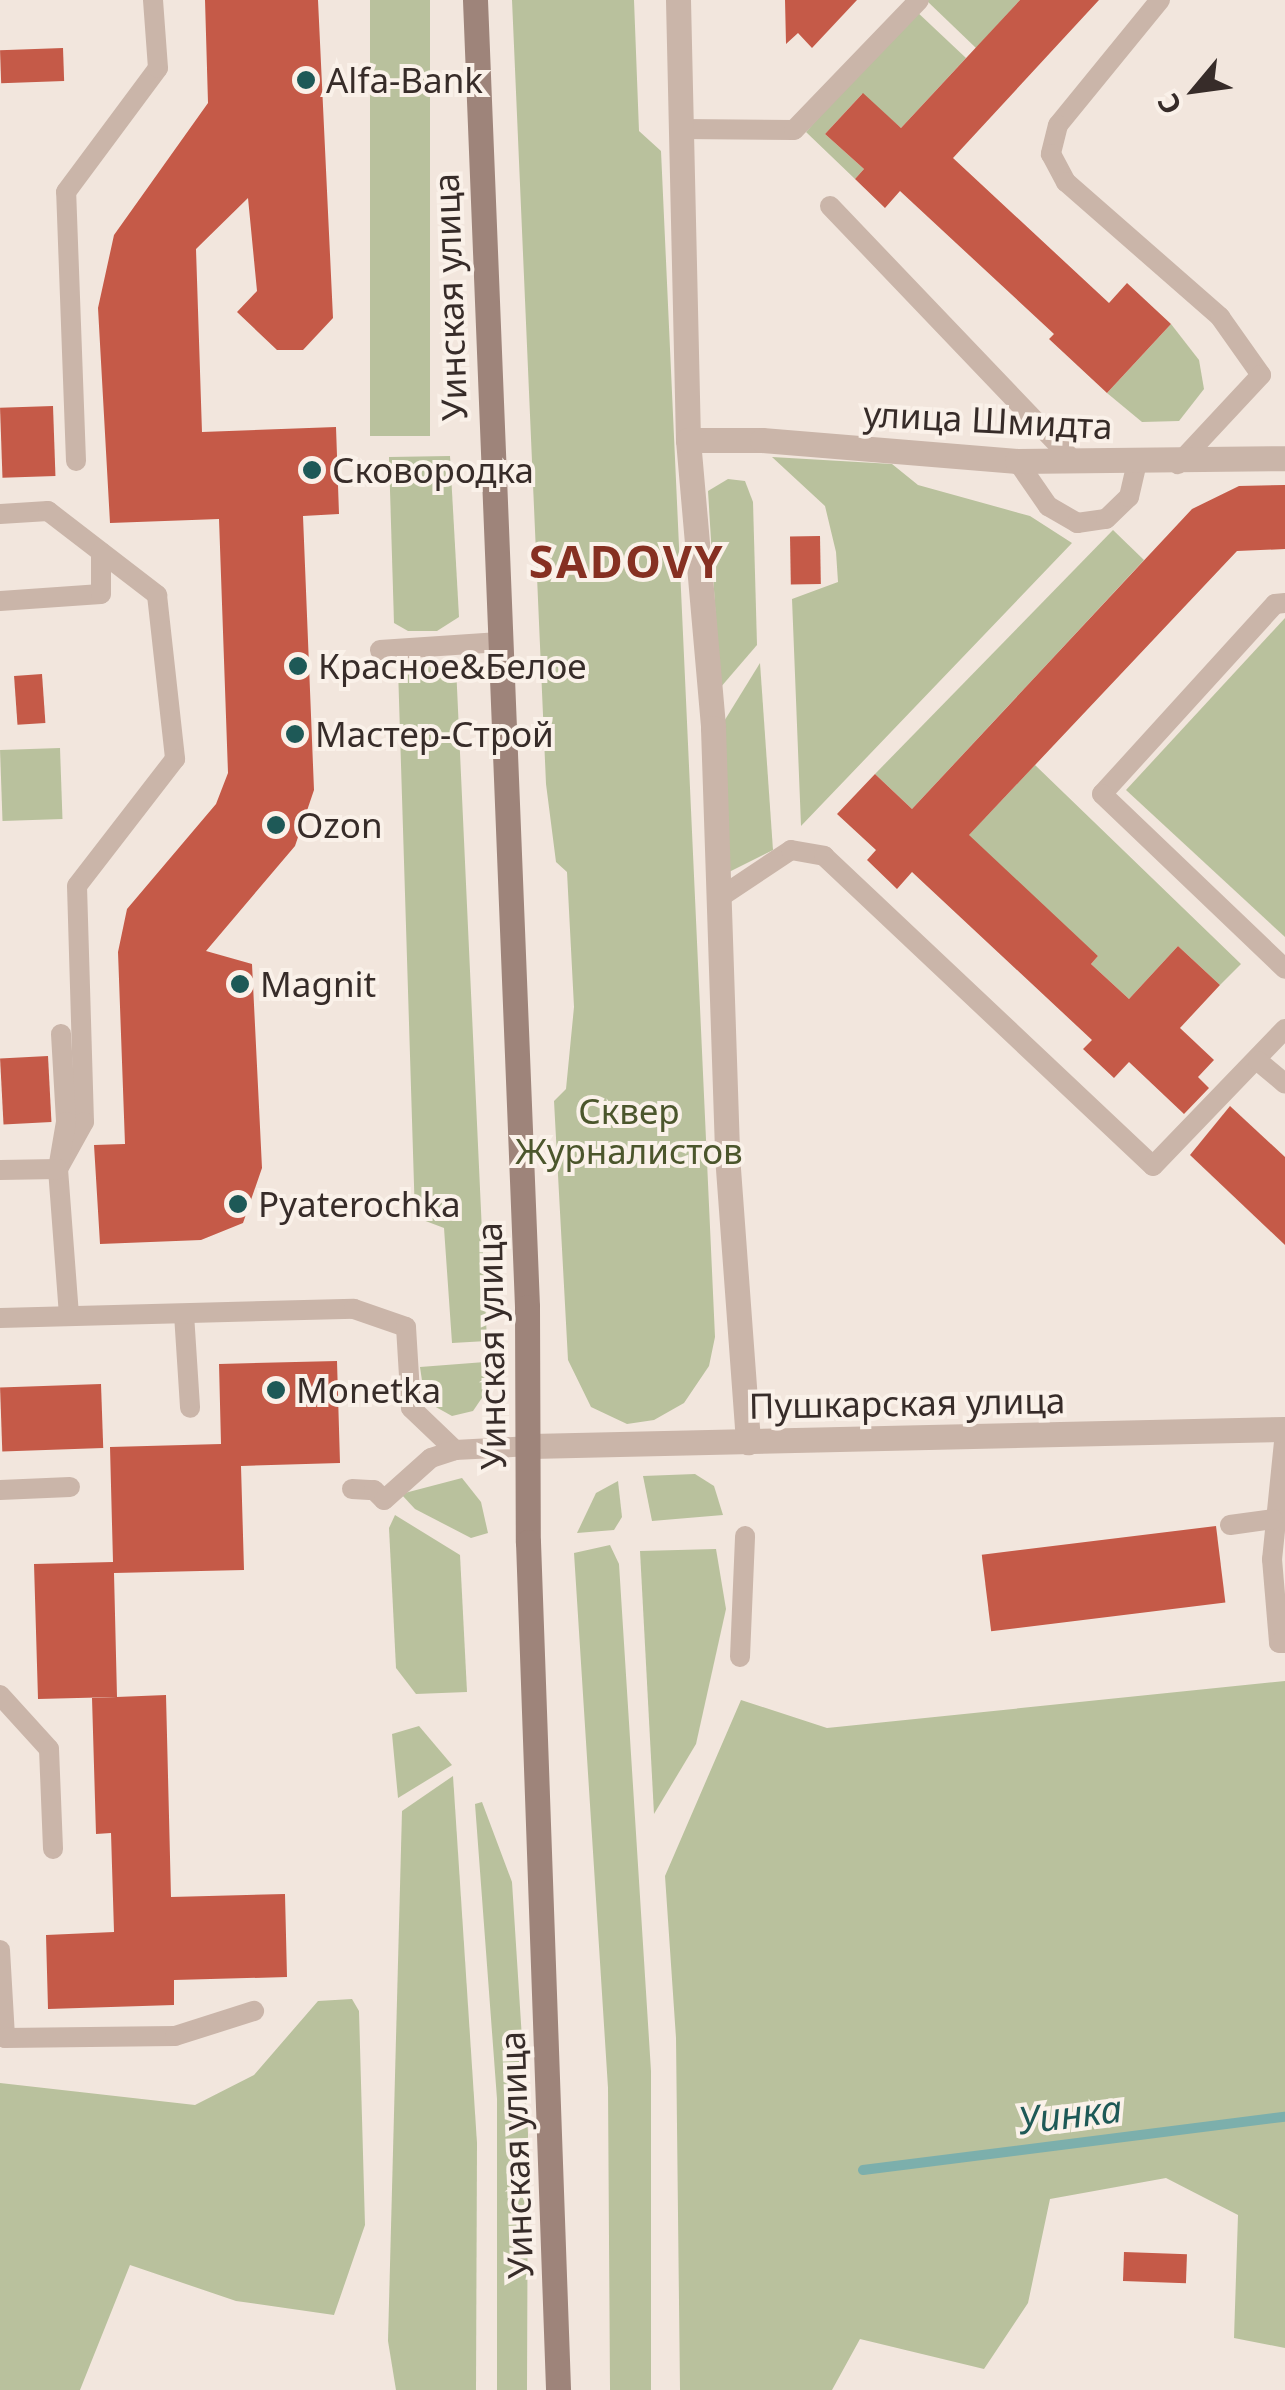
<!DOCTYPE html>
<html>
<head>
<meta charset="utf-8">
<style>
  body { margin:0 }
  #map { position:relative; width:1285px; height:2390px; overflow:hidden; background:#f2e6dd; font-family:"Noto Sans",sans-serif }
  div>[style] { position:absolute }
  .green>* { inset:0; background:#b9c19d; transform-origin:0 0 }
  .stream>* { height:10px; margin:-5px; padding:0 5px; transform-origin:5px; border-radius:5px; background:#7cafac }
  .building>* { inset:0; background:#c55a48; transform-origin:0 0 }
  .service>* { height:20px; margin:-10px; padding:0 10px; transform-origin:10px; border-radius:10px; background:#cab5a9 }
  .minor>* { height:25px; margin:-12.5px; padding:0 12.5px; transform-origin:12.5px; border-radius:12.5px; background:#cab5a9 }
  .tertiary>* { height:25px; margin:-12.5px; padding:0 12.5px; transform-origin:12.5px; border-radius:12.5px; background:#cab5a9 }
  .secondary>* { height:25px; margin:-12.5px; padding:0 12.5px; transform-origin:12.5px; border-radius:12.5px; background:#9e847a }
  .dots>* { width:28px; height:28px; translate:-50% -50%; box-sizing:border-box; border:5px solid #faf1e9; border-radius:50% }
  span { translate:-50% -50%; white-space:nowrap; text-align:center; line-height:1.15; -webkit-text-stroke:8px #faf1e9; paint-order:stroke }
  .poi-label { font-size:35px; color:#372c29 }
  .left { translate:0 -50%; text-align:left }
  .street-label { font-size:35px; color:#372c29 }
  .park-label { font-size:35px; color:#4b562c }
  .water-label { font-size:38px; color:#1e5957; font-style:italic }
  .district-label { font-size:45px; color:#863022; font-weight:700; letter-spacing:2.5px }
  .north { position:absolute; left:1145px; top:40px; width:100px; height:100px; -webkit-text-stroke:8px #faf1e9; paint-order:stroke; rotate:241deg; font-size:28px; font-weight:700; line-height:40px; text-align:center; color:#372c29 }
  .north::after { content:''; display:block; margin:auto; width:35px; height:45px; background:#372c29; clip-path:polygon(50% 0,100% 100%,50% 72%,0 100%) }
</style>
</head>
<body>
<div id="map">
  <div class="green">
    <i style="left:370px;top:0;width:60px;height:436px"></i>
    <i style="clip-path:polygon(512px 0,634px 0,639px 131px,661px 151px,715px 1337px,709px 1366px,684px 1403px,654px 1420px,627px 1424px,591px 1407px,568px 1360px,554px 1101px,566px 1089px,574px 1007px,567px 872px,556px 862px,546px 784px)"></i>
    <i style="clip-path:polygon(926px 0,1020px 0,976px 48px)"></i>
    <i style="clip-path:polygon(915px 10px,966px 58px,901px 128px,862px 94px,825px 134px,864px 169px,855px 179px,806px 132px)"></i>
    <i style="clip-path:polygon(1171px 324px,1199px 360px,1204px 389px,1179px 421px,1142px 422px,1107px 393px)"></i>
    <i style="clip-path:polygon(450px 456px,459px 617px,437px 631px,408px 631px,394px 623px,389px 457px)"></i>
    <i style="clip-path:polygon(772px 457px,892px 464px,918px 485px,1030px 516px,1072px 543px,801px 826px,792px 599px,838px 582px,836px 552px,825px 506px)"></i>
    <i style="clip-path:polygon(728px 479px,745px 481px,753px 502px,757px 645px,720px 688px,708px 491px)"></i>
    <i style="clip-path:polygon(1113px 530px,1144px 560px,912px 809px,875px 774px)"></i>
    <i style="clip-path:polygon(1285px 618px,1285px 937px,1126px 790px)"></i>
    <i style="clip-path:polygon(429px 658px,456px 666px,487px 1341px,452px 1343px,444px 1228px,415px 1217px,398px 668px)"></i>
    <i style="clip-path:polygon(760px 663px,773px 850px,729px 872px,723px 723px)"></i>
    <i style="left:60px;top:748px;width:71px;height:60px;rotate:88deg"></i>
    <i style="clip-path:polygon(1035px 765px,1241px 964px,1220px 985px,1178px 946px,1129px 999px,1091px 964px,1098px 956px,964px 840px)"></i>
    <i style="clip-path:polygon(485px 1362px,488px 1389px,473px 1411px,452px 1416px,425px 1401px,420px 1367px)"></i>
    <i style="clip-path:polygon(695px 1474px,714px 1486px,723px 1515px,652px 1521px,643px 1476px)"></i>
    <i style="clip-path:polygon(462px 1478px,481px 1502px,488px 1533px,471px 1538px,415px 1509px,401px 1494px)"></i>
    <i style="clip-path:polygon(618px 1481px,622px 1517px,614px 1530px,577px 1533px,596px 1493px)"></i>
    <i style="clip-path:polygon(395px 1515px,460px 1555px,467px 1692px,416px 1694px,396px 1668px,389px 1528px)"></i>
    <i style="clip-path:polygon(610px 1545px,619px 1564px,651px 2071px,651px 2390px,610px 2390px,608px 2088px,574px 1553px)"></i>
    <i style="clip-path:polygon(716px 1549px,726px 1609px,696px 1744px,654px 1814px,640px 1551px)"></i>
    <i style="clip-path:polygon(1285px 1681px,1285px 2348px,1234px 2338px,1238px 2215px,1166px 2178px,1050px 2199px,1028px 2303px,984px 2369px,860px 2339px,832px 2390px,680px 2390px,676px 2038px,665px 1876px,741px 1700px,827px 1728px)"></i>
    <i style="clip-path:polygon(419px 1726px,452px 1765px,398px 1798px,392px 1734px)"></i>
    <i style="clip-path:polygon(453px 1776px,477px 2143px,476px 2390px,396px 2390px,388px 2341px,402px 1811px)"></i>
    <i style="clip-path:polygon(482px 1802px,512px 1882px,528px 2133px,527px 2390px,497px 2390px,497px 2099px,475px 1804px)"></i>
    <i style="clip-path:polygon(352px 1999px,359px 2011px,365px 2225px,334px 2315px,236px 2301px,130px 2265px,80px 2390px,0 2390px,0 2083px,195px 2105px,254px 2075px,318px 2001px)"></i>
  </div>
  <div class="stream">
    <i style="left:863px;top:2170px;width:425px;rotate:-7.2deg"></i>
  </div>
  <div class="building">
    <i style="clip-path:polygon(205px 0,318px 0,333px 318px,303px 350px,277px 350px,237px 312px,257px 291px,248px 198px,196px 249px,202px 432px,336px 427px,339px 514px,303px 516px,314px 790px,295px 846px,206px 951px,252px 964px,262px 1168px,243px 1223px,201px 1240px,100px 1244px,94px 1145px,125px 1144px,118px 952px,127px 909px,216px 804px,228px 773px,219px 519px,110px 523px,98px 308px,114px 235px,208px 103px)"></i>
    <i style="clip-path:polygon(785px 0,857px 0,812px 48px,798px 33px,786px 44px)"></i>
    <i style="clip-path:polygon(1020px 0,1099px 0,953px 158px,1109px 303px,1127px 283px,1171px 324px,1107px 393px,1049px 339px,1054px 334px,900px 191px,885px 208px,855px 179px,864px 169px,825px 134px,863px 93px,901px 128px)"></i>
    <i style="left:63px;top:48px;width:33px;height:63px;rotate:88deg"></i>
    <i style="left:53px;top:406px;width:70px;height:53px;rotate:88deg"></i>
    <i style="clip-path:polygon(1285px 485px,1285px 549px,1237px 551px,969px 835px,1098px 956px,1091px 964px,1129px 999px,1178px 946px,1220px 985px,1180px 1028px,1214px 1060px,1198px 1077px,1209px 1088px,1184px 1114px,1129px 1062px,1114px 1078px,1083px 1049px,1092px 1040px,912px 872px,897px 889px,867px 860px,876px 850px,837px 814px,875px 774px,912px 809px,1192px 509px,1239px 486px)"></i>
    <i style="left:820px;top:536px;width:48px;height:30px;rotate:89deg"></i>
    <i style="left:42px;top:674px;width:49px;height:28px;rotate:86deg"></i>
    <i style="left:48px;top:1056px;width:66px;height:48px;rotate:87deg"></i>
    <i style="clip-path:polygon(1230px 1106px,1285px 1157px,1285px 1245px,1190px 1155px)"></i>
    <i style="clip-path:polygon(337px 1361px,340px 1463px,241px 1466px,244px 1570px,114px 1573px,117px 1697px,38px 1699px,34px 1564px,113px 1562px,110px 1447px,221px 1444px,219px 1364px)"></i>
    <i style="left:101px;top:1384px;width:64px;height:101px;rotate:88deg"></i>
    <i style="left:1216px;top:1526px;width:77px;height:236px;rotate:83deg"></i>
    <i style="clip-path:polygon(166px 1695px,171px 1897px,285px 1894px,287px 1977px,174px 1980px,174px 2005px,48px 2009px,46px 1935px,114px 1932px,111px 1833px,96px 1834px,92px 1698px)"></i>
    <i style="left:1124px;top:2252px;width:63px;height:29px;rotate:2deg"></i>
  </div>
  <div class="service">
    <i style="left:1160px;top:0;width:161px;rotate:129.2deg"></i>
    <i style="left:1058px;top:125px;width:30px;rotate:104deg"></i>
    <i style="left:1051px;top:154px;width:32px;rotate:62deg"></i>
    <i style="left:1066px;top:182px;width:205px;rotate:41.2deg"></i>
    <i style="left:1220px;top:317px;width:71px;rotate:54.7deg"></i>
    <i style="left:1261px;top:375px;width:122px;rotate:133deg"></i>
    <i style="left:683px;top:129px;width:111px;rotate:0.5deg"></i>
    <i style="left:794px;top:130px;width:180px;rotate:-46.1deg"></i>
    <i style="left:830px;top:206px;width:354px;rotate:46.3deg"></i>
    <i style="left:76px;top:461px;width:269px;rotate:-92.1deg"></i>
    <i style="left:66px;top:192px;width:154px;rotate:-53.4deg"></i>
    <i style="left:158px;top:68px;width:68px;rotate:-94.2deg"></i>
    <i style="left:1017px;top:461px;width:55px;rotate:55.4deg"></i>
    <i style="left:1048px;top:506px;width:34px;rotate:30deg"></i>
    <i style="left:1077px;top:523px;width:29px;rotate:-8deg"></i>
    <i style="left:1106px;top:519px;width:32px;rotate:-44deg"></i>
    <i style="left:1129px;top:497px;width:35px;rotate:-77deg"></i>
    <i style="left:0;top:514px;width:48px;rotate:-3.6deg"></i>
    <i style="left:48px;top:511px;width:138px;rotate:37.6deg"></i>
    <i style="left:157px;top:595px;width:165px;rotate:83.7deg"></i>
    <i style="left:175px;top:759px;width:160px;rotate:127.7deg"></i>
    <i style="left:77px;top:886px;width:236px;rotate:88.3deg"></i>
    <i style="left:84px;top:1122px;width:54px;rotate:119deg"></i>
    <i style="left:0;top:601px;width:101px;rotate:-4deg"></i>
    <i style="left:101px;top:594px;width:42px;rotate:-90deg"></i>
    <i style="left:1285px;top:603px;width:10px;rotate:174deg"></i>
    <i style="left:1275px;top:604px;width:257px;rotate:132.3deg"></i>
    <i style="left:1102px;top:794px;width:253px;rotate:43.7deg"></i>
    <i style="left:380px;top:650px;width:120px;rotate:-3.8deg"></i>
    <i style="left:722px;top:896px;width:83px;rotate:-33.7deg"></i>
    <i style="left:791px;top:850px;width:34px;rotate:10deg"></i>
    <i style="left:824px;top:856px;width:452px;rotate:43.3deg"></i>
    <i style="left:1153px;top:1166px;width:190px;rotate:-46.1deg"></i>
    <i style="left:61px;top:1034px;width:88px;rotate:86.7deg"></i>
    <i style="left:66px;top:1122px;width:48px;rotate:99.7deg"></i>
    <i style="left:58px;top:1169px;width:145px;rotate:85.7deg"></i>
    <i style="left:1258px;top:1061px;width:35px;rotate:40deg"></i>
    <i style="left:0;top:1170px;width:58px;rotate:-1deg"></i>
    <i style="left:184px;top:1314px;width:94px;rotate:86.3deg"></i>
    <i style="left:0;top:1318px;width:354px;rotate:-1.5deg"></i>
    <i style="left:354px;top:1309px;width:55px;rotate:19.1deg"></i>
    <i style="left:406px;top:1327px;width:81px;rotate:86.5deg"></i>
    <i style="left:411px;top:1408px;width:61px;rotate:43.7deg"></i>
    <i style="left:455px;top:1450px;width:76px;rotate:-3deg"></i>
    <i style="left:1285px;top:1432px;width:128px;rotate:95.8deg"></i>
    <i style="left:1272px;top:1559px;width:84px;rotate:85.2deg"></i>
    <i style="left:1279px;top:1643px;width:6px"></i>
    <i style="left:352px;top:1489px;width:22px;rotate:3deg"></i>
    <i style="left:374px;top:1490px;width:14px;rotate:45deg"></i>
    <i style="left:384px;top:1500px;width:63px;rotate:-41.8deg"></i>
    <i style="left:431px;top:1458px;width:25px;rotate:-18deg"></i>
    <i style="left:0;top:1490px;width:70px;rotate:-2.5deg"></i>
    <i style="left:1230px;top:1525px;width:43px;rotate:-7.9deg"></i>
    <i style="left:740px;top:1657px;width:121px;rotate:-87.6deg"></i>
    <i style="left:0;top:1695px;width:73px;rotate:47.8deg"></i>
    <i style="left:49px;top:1749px;width:100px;rotate:87.7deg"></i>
    <i style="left:0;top:1950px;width:88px;rotate:86.7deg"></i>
    <i style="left:5px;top:2038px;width:170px;rotate:-0.7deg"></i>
    <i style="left:175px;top:2036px;width:83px;rotate:-17.6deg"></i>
  </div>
  <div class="minor">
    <i style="left:678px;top:0;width:440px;rotate:88.7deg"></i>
    <i style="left:688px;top:440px;width:289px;rotate:85deg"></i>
    <i style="left:713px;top:728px;width:427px;rotate:88.1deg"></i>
    <i style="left:727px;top:1155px;width:288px;rotate:85.8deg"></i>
    <i style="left:688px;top:440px;width:74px"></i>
    <i style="left:762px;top:440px;width:256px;rotate:4.7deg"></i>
    <i style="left:1017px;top:461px;width:268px;rotate:-0.6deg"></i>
  </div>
  <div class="tertiary">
    <i style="left:531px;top:1446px;width:754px;rotate:-1.29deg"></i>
  </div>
  <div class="secondary">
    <i style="left:475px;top:0;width:1308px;rotate:87.72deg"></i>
    <i style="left:527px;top:1307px;width:235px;rotate:89.8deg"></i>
    <i style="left:528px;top:1542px;width:849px;rotate:87.97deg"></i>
  </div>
  <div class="dots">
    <i style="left:306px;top:80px;background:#1e5957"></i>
    <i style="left:312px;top:470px;background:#1e5957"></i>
    <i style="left:298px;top:666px;background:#1e5957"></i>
    <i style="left:295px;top:734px;background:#1e5957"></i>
    <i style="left:276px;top:825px;background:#1e5957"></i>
    <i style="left:240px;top:984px;background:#1e5957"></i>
    <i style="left:238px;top:1204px;background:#1e5957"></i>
    <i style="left:276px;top:1390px;background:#1e5957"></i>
  </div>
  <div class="poi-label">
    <span class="left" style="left:326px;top:80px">Alfa-Bank</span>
    <span class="left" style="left:332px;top:470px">Сковородка</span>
    <span class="left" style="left:318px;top:666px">Красное&amp;Белое</span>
    <span class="left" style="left:315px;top:734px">Мастер-Строй</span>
    <span class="left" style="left:296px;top:825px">Ozon</span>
    <span class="left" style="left:260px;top:984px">Magnit</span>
    <span class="left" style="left:258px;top:1204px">Pyaterochka</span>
    <span class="left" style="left:296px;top:1390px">Monetka</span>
  </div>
  <div class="street-label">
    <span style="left:450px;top:297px;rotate:-92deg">Уинская улица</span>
    <span style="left:988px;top:420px;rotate:3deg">улица Шмидта</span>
    <span style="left:491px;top:1346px;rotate:-91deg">Уинская улица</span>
    <span style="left:907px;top:1403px;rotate:-1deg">Пушкарская улица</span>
    <span style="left:516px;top:2155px;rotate:-92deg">Уинская улица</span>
  </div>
  <div class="park-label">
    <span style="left:629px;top:1131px">Сквер<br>Журналистов</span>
  </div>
  <div class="water-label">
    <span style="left:1070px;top:2114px;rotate:-7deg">Уинка</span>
  </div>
  <div class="district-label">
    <span style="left:627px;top:561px">SADOVY</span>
  </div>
  <div class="north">С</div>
</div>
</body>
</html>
